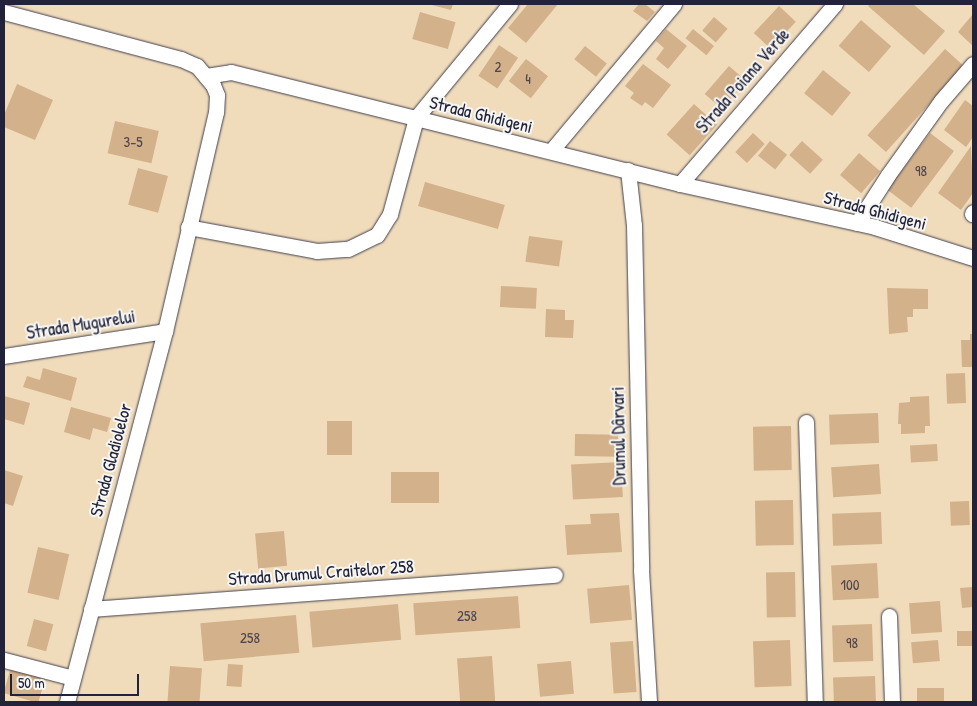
<!DOCTYPE html>
<html>
<head>
<meta charset="utf-8">
<style>
  body { margin:0 }
  #map { position:relative; width:977px; height:706px; overflow:hidden; background:#f0dcbb; font-family:"Patrick Hand",sans-serif }
  div>[style] { position:absolute }
  .building>* { inset:0; background:#d2b18b; transform-origin:0 0 }
  .roads { filter:drop-shadow(0 0 1px #413e4e) drop-shadow(0 0 1px #413e4e) }
  .street>* { height:15px; margin:-7.5px; padding:0 7.5px; transform-origin:7.5px; border-radius:7.5px; background:#fff }
  span { translate:-50% -50%; white-space:nowrap; text-align:center; line-height:1.15; -webkit-text-stroke:4px #f6f6f2; paint-order:stroke }
  .number-label { font-size:15px; color:#4e464f }
  .number-label span { -webkit-text-stroke-width:0 }
  .street-label { font-size:18px; color:#22223b }
  .frame { position:absolute; inset:0; border:5px solid #22223b; pointer-events:none }
  .scale { position:absolute; left:10px; top:674px; width:129px; height:22px; box-sizing:border-box; border:2px solid #22223b; border-top:0; padding-left:6px; font-size:15px; line-height:18px; white-space:nowrap; color:#22223b; -webkit-text-stroke:4px #f6f6f2; paint-order:stroke }
</style>
</head>
<body>
<div id="map">
  <div class="building">
    <i style="clip-path:polygon(428px 4px,453px 4px,451px 10px)"></i>
    <i style="clip-path:polygon(528px 4px,558px 4px,526px 43px,508px 28px)"></i>
    <i style="clip-path:polygon(639px 4px,645px 4px,655px 12px,647px 21px,633px 11px)"></i>
    <i style="clip-path:polygon(870px 4px,913px 4px,945px 31px,924px 55px,868px 6px)"></i>
    <i style="left:779px;top:6px;width:23px;height:37px;rotate:43deg"></i>
    <i style="left:420px;top:12px;width:37px;height:28px;rotate:16deg"></i>
    <i style="clip-path:polygon(973px 14px,973px 46px,958px 32px)"></i>
    <i style="left:714px;top:17px;width:18px;height:18px;rotate:41deg"></i>
    <i style="left:861px;top:20px;width:40px;height:34px;rotate:41deg"></i>
    <i style="clip-path:polygon(666px 29px,687px 46px,668px 69px,656px 59px,664px 48px,656px 41px)"></i>
    <i style="left:693px;top:29px;width:27px;height:12px;rotate:39deg"></i>
    <i style="left:499px;top:45px;width:23px;height:37px;rotate:34deg"></i>
    <i style="left:585px;top:46px;width:28px;height:17px;rotate:39deg"></i>
    <i style="left:945px;top:49px;width:25px;height:116px;rotate:42deg"></i>
    <i style="left:526px;top:59px;width:28px;height:28px;rotate:38deg"></i>
    <i style="clip-path:polygon(643px 64px,671px 85px,653px 108px,645px 102px,642px 106px,630px 98px,634px 93px,625px 86px)"></i>
    <i style="left:729px;top:66px;width:23px;height:37px;rotate:41deg"></i>
    <i style="left:823px;top:70px;width:36px;height:30px;rotate:39deg"></i>
    <i style="clip-path:polygon(17px 84px,53px 100px,35px 140px,4px 127px,4px 115px)"></i>
    <i style="clip-path:polygon(965px 100px,973px 106px,973px 137px,966px 147px,944px 130px)"></i>
    <i style="left:694px;top:104px;width:31px;height:41px;rotate:42deg"></i>
    <i style="left:115px;top:121px;width:45px;height:33px;rotate:13deg"></i>
    <i style="left:753px;top:133px;width:16px;height:26px;rotate:43deg"></i>
    <i style="left:930px;top:133px;width:30px;height:71px;rotate:37deg"></i>
    <i style="left:770px;top:141px;width:22px;height:19px;rotate:39deg"></i>
    <i style="left:802px;top:141px;width:28px;height:19px;rotate:42deg"></i>
    <i style="clip-path:polygon(971px 146px,973px 193px,961px 210px,938px 193px)"></i>
    <i style="left:859px;top:153px;width:28px;height:29px;rotate:41deg"></i>
    <i style="left:138px;top:168px;width:31px;height:38px;rotate:15deg"></i>
    <i style="left:425px;top:182px;width:83px;height:25px;rotate:16deg"></i>
    <i style="left:529px;top:236px;width:34px;height:26px;rotate:8deg"></i>
    <i style="left:501px;top:286px;width:36px;height:21px;rotate:3deg"></i>
    <i style="clip-path:polygon(887px 288px,928px 289px,928px 309px,913px 309px,913px 317px,907px 317px,908px 332px,889px 334px)"></i>
    <i style="clip-path:polygon(546px 309px,565px 310px,565px 320px,574px 320px,573px 338px,545px 337px)"></i>
    <i style="clip-path:polygon(970px 334px,973px 334px,973px 367px,962px 367px,961px 340px,970px 340px)"></i>
    <i style="clip-path:polygon(43px 368px,77px 378px,71px 401px,23px 387px,27px 376px,40px 380px)"></i>
    <i style="left:965px;top:373px;width:30px;height:19px;rotate:88deg"></i>
    <i style="clip-path:polygon(4px 396px,30px 403px,24px 425px,4px 419px)"></i>
    <i style="clip-path:polygon(929px 396px,930px 426px,925px 426px,925px 433px,901px 434px,901px 424px,898px 424px,899px 403px,910px 402px,910px 397px)"></i>
    <i style="clip-path:polygon(71px 407px,111px 418px,107px 432px,93px 428px,90px 440px,64px 432px)"></i>
    <i style="left:878px;top:413px;width:30px;height:49px;rotate:88deg"></i>
    <i style="left:327px;top:421px;width:25px;height:34px"></i>
    <i style="left:791px;top:426px;width:44px;height:38px;rotate:89deg"></i>
    <i style="left:575px;top:434px;width:43px;height:22px;rotate:1deg"></i>
    <i style="left:937px;top:444px;width:17px;height:27px;rotate:87deg"></i>
    <i style="left:621px;top:462px;width:35px;height:50px;rotate:87deg"></i>
    <i style="left:879px;top:464px;width:30px;height:48px;rotate:86deg"></i>
    <i style="clip-path:polygon(4px 470px,23px 476px,13px 506px,4px 503px)"></i>
    <i style="left:391px;top:472px;width:48px;height:31px"></i>
    <i style="left:793px;top:500px;width:45px;height:38px;rotate:89deg"></i>
    <i style="left:969px;top:501px;width:24px;height:19px;rotate:88deg"></i>
    <i style="left:881px;top:512px;width:32px;height:49px;rotate:88deg"></i>
    <i style="clip-path:polygon(619px 513px,622px 552px,567px 555px,565px 525px,591px 524px,590px 514px)"></i>
    <i style="left:284px;top:531px;width:35px;height:29px;rotate:85deg"></i>
    <i style="left:38px;top:547px;width:32px;height:47px;rotate:13deg"></i>
    <i style="left:877px;top:563px;width:35px;height:46px;rotate:87deg"></i>
    <i style="left:795px;top:572px;width:45px;height:29px;rotate:89deg"></i>
    <i style="left:629px;top:585px;width:35px;height:42px;rotate:85deg"></i>
    <i style="clip-path:polygon(973px 587px,973px 607px,962px 608px,960px 588px)"></i>
    <i style="left:518px;top:596px;width:32px;height:105px;rotate:86deg"></i>
    <i style="left:940px;top:601px;width:31px;height:31px;rotate:86deg"></i>
    <i style="left:398px;top:604px;width:36px;height:89px;rotate:85deg"></i>
    <i style="left:296px;top:615px;width:38px;height:96px;rotate:85deg"></i>
    <i style="left:34px;top:619px;width:20px;height:28px;rotate:15deg"></i>
    <i style="left:872px;top:624px;width:37px;height:40px;rotate:88deg"></i>
    <i style="left:973px;top:631px;width:15px;height:16px;rotate:90deg"></i>
    <i style="left:790px;top:640px;width:46px;height:37px;rotate:88deg"></i>
    <i style="left:938px;top:640px;width:21px;height:27px;rotate:85deg"></i>
    <i style="left:633px;top:641px;width:51px;height:23px;rotate:86deg"></i>
    <i style="left:492px;top:656px;width:46px;height:35px;rotate:86deg"></i>
    <i style="left:571px;top:661px;width:33px;height:34px;rotate:85deg"></i>
    <i style="left:228px;top:664px;width:15px;height:22px;rotate:4deg"></i>
    <i style="left:170px;top:666px;width:32px;height:36px;rotate:4deg"></i>
    <i style="left:11px;top:667px;width:36px;height:27px;rotate:16deg"></i>
    <i style="left:875px;top:676px;width:26px;height:42px;rotate:88deg"></i>
    <i style="left:944px;top:688px;width:14px;height:27px;rotate:90deg"></i>
  </div>
  <div class="roads">
    <div class="street">
      <i style="left:4px;top:12px;width:183px;rotate:14.9deg"></i>
      <i style="left:181px;top:59px;width:17px;rotate:24deg"></i>
      <i style="left:197px;top:66px;width:25px;rotate:50deg"></i>
      <i style="left:213px;top:85px;width:11px;rotate:68deg"></i>
      <i style="left:217px;top:95px;width:17px;rotate:93deg"></i>
      <i style="left:216px;top:112px;width:225px;rotate:103.1deg"></i>
      <i style="left:165px;top:331px;width:384px;rotate:104.8deg"></i>
      <i style="left:206px;top:76px;width:25px;rotate:-9deg"></i>
      <i style="left:231px;top:72px;width:463px;rotate:14deg"></i>
      <i style="left:680px;top:184px;width:200px;rotate:12.4deg"></i>
      <i style="left:875px;top:227px;width:103px;rotate:17.6deg"></i>
      <i style="left:551px;top:151px;width:192px;rotate:-50.1deg"></i>
      <i style="left:628px;top:170px;width:55px;rotate:83.8deg"></i>
      <i style="left:634px;top:225px;width:345px;rotate:88.8deg"></i>
      <i style="left:641px;top:570px;width:132px;rotate:86.5deg"></i>
      <i style="left:680px;top:184px;width:238px;rotate:-49.3deg"></i>
      <i style="left:972px;top:214px;width:2px;rotate:-63deg"></i>
      <i style="left:857px;top:223px;width:57px;rotate:-57.1deg"></i>
      <i style="left:888px;top:175px;width:91px;rotate:-54.4deg"></i>
      <i style="left:941px;top:101px;width:49px;rotate:-49.1deg"></i>
      <i style="left:188px;top:227px;width:131px;rotate:10.5deg"></i>
      <i style="left:317px;top:251px;width:31px;rotate:-4deg"></i>
      <i style="left:348px;top:249px;width:32px;rotate:-26deg"></i>
      <i style="left:377px;top:235px;width:25px;rotate:-58deg"></i>
      <i style="left:390px;top:214px;width:99px;rotate:-74.8deg"></i>
      <i style="left:416px;top:118px;width:148px;rotate:-50.5deg"></i>
      <i style="left:4px;top:356px;width:163px;rotate:-8.8deg"></i>
      <i style="left:806px;top:422px;width:280px;rotate:88.2deg"></i>
      <i style="left:91px;top:609px;width:465px;rotate:-4.2deg"></i>
      <i style="left:889px;top:616px;width:86px;rotate:88deg"></i>
      <i style="left:4px;top:660px;width:71px;rotate:14.6deg"></i>
    </div>
  </div>
  <div class="number-label">
    <span style="left:498px;top:67px">2</span>
    <span style="left:528px;top:79px">4</span>
    <span style="left:133px;top:142px">3-5</span>
    <span style="left:921px;top:171px">98</span>
    <span style="left:850px;top:585px">100</span>
    <span style="left:467px;top:616px">258</span>
    <span style="left:250px;top:638px">258</span>
    <span style="left:852px;top:643px">98</span>
  </div>
  <div class="street-label">
    <span style="left:743px;top:81px;rotate:-49deg">Strada Poiana Verde</span>
    <span style="left:481px;top:115px;rotate:14deg">Strada Ghidigeni</span>
    <span style="left:875px;top:211px;rotate:15deg">Strada Ghidigeni</span>
    <span style="left:81px;top:325px;rotate:-9deg">Strada Mugurelui</span>
    <span style="left:619px;top:436px;rotate:-91deg">Drumul Dârvari</span>
    <span style="left:111px;top:460px;rotate:-75deg">Strada Gladiolelor</span>
    <span style="left:321px;top:573px;rotate:-4deg">Strada Drumul Craitelor 258</span>
  </div>
  <div class="frame"></div>
  <div class="scale">50 m</div>
</div>
</body>
</html>
